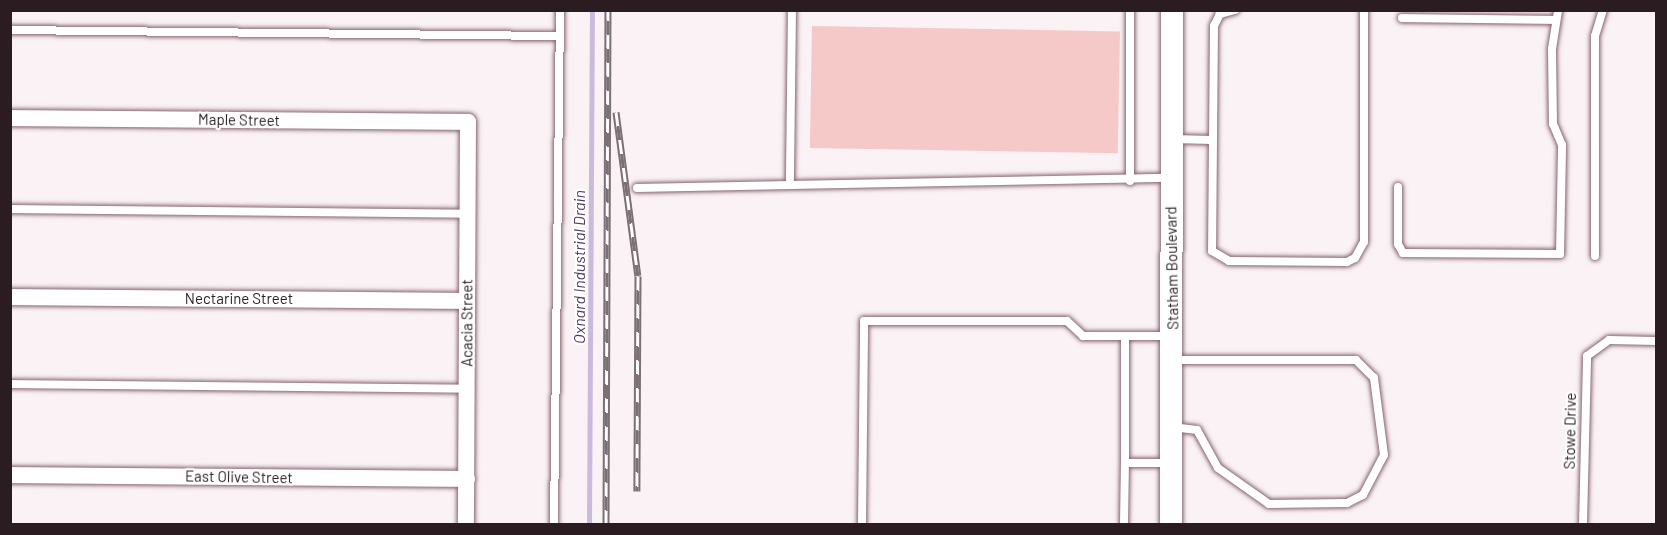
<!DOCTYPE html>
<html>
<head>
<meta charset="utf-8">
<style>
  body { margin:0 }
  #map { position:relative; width:1667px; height:535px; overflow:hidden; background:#faf2f5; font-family:Barlow,sans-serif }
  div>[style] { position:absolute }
  .stream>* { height:4.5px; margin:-2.25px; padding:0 2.25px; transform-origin:2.25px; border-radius:2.25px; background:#ccbadc }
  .building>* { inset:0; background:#f6c9c9; transform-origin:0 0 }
  .roads { filter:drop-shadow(0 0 2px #866470) drop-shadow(0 0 2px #866470) }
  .lane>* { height:8px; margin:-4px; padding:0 4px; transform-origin:4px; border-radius:4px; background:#fff }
  .street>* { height:16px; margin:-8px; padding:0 8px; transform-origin:8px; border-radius:8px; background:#fff }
  .secondary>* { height:22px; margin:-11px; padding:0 11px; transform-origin:11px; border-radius:11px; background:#fff }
  .rail>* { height:7px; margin-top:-3.5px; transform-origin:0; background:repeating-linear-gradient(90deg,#fff 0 14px,#7c7074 0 28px); box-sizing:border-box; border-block:2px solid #7c7074 }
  span { translate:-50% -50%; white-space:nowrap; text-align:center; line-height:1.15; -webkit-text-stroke:4.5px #fff; paint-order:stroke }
  .street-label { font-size:15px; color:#2a1c21 }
  .water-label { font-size:16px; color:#503664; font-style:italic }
  .frame { position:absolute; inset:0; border:12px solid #2a1c21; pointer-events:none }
</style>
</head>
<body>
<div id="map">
  <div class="stream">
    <i style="left:589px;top:524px;width:514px;rotate:-89.67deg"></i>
  </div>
  <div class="building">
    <i style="left:812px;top:26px;width:308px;height:122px;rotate:1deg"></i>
  </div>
  <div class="roads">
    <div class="lane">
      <i style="left:792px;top:10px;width:175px;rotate:90.7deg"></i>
      <i style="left:790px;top:185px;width:380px;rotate:-1.1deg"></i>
      <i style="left:1130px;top:10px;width:171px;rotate:90deg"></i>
      <i style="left:1235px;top:10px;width:16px;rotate:165deg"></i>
      <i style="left:1220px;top:14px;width:13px;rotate:117deg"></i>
      <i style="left:1214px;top:26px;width:225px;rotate:90.5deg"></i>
      <i style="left:1212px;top:251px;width:20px;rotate:30deg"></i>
      <i style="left:1229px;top:261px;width:118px;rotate:0.5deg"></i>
      <i style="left:1347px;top:262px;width:9px;rotate:-27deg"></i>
      <i style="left:1355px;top:258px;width:18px;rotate:-61deg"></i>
      <i style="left:1364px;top:242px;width:232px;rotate:-90deg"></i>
      <i style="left:1402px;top:18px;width:154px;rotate:0.7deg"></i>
      <i style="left:10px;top:30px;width:550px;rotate:0.63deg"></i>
      <i style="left:1172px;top:139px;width:40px;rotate:1.4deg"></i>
      <i style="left:1398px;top:187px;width:57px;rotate:90deg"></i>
      <i style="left:1398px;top:244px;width:10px;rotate:61deg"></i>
      <i style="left:1403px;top:253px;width:157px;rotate:0.4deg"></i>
      <i style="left:1560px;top:254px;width:109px;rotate:-88.9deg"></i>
      <i style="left:1562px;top:145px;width:23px;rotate:-113deg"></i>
      <i style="left:1553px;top:124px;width:75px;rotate:-90.8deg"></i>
      <i style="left:1552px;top:49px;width:39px;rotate:-81deg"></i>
      <i style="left:637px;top:188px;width:153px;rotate:-1.1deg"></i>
      <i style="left:10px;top:209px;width:457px;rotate:0.6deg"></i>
      <i style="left:1595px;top:256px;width:220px;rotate:-90deg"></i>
      <i style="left:1595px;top:36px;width:27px;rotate:-73deg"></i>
      <i style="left:1125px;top:337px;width:126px;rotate:90deg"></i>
      <i style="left:1125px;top:463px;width:45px"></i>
      <i style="left:10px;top:384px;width:457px;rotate:0.6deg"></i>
      <i style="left:1172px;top:427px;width:25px;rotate:7deg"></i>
      <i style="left:1197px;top:430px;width:43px;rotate:61.1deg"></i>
      <i style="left:1218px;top:468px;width:62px;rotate:35.2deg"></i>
      <i style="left:1269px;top:504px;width:78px;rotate:-0.7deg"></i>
      <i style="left:1347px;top:503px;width:18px;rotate:-27deg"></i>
      <i style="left:1363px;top:495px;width:45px;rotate:-62.3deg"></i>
      <i style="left:1384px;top:455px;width:78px;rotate:-97.4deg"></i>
      <i style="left:1374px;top:378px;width:25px;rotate:-135deg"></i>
      <i style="left:1356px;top:360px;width:182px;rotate:180deg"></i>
      <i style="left:554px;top:524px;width:514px;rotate:-89.33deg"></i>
      <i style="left:862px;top:524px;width:203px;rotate:-89.4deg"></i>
      <i style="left:864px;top:321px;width:203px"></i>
      <i style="left:1067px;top:321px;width:22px;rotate:43deg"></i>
      <i style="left:1083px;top:336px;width:87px"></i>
      <i style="left:1124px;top:524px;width:61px;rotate:-89.1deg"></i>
      <i style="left:1583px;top:524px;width:168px;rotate:-88.6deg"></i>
      <i style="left:1587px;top:356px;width:27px;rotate:-36deg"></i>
      <i style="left:1609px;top:340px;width:47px;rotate:1.2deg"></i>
    </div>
    <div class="street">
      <i style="left:10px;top:118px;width:458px;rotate:0.5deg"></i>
      <i style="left:468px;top:122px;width:402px;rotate:90.3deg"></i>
      <i style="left:10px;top:297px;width:457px;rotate:0.5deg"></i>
      <i style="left:10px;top:475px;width:457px;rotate:0.5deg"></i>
    </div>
    <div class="secondary">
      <i style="left:1171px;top:524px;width:514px;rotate:-89.89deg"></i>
    </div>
  </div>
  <div class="rail">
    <i style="left:616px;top:112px;width:165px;rotate:82.4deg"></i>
    <i style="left:638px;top:276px;width:215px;rotate:90.3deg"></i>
    <i style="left:606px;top:524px;width:514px;rotate:-89.78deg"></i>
  </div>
  <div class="street-label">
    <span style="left:239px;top:120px;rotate:1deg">Maple Street</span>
    <span style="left:1172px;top:268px;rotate:-91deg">Statham Boulevard</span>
    <span style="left:239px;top:299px">Nectarine Street</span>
    <span style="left:467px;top:323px;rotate:-90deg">Acacia Street</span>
    <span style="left:1570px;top:431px;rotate:-89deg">Stowe Drive</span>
    <span style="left:239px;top:477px;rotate:1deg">East Olive Street</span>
  </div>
  <div class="water-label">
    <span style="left:579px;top:267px;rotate:-90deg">Oxnard Industrial Drain</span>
  </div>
  <div class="frame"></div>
</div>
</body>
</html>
